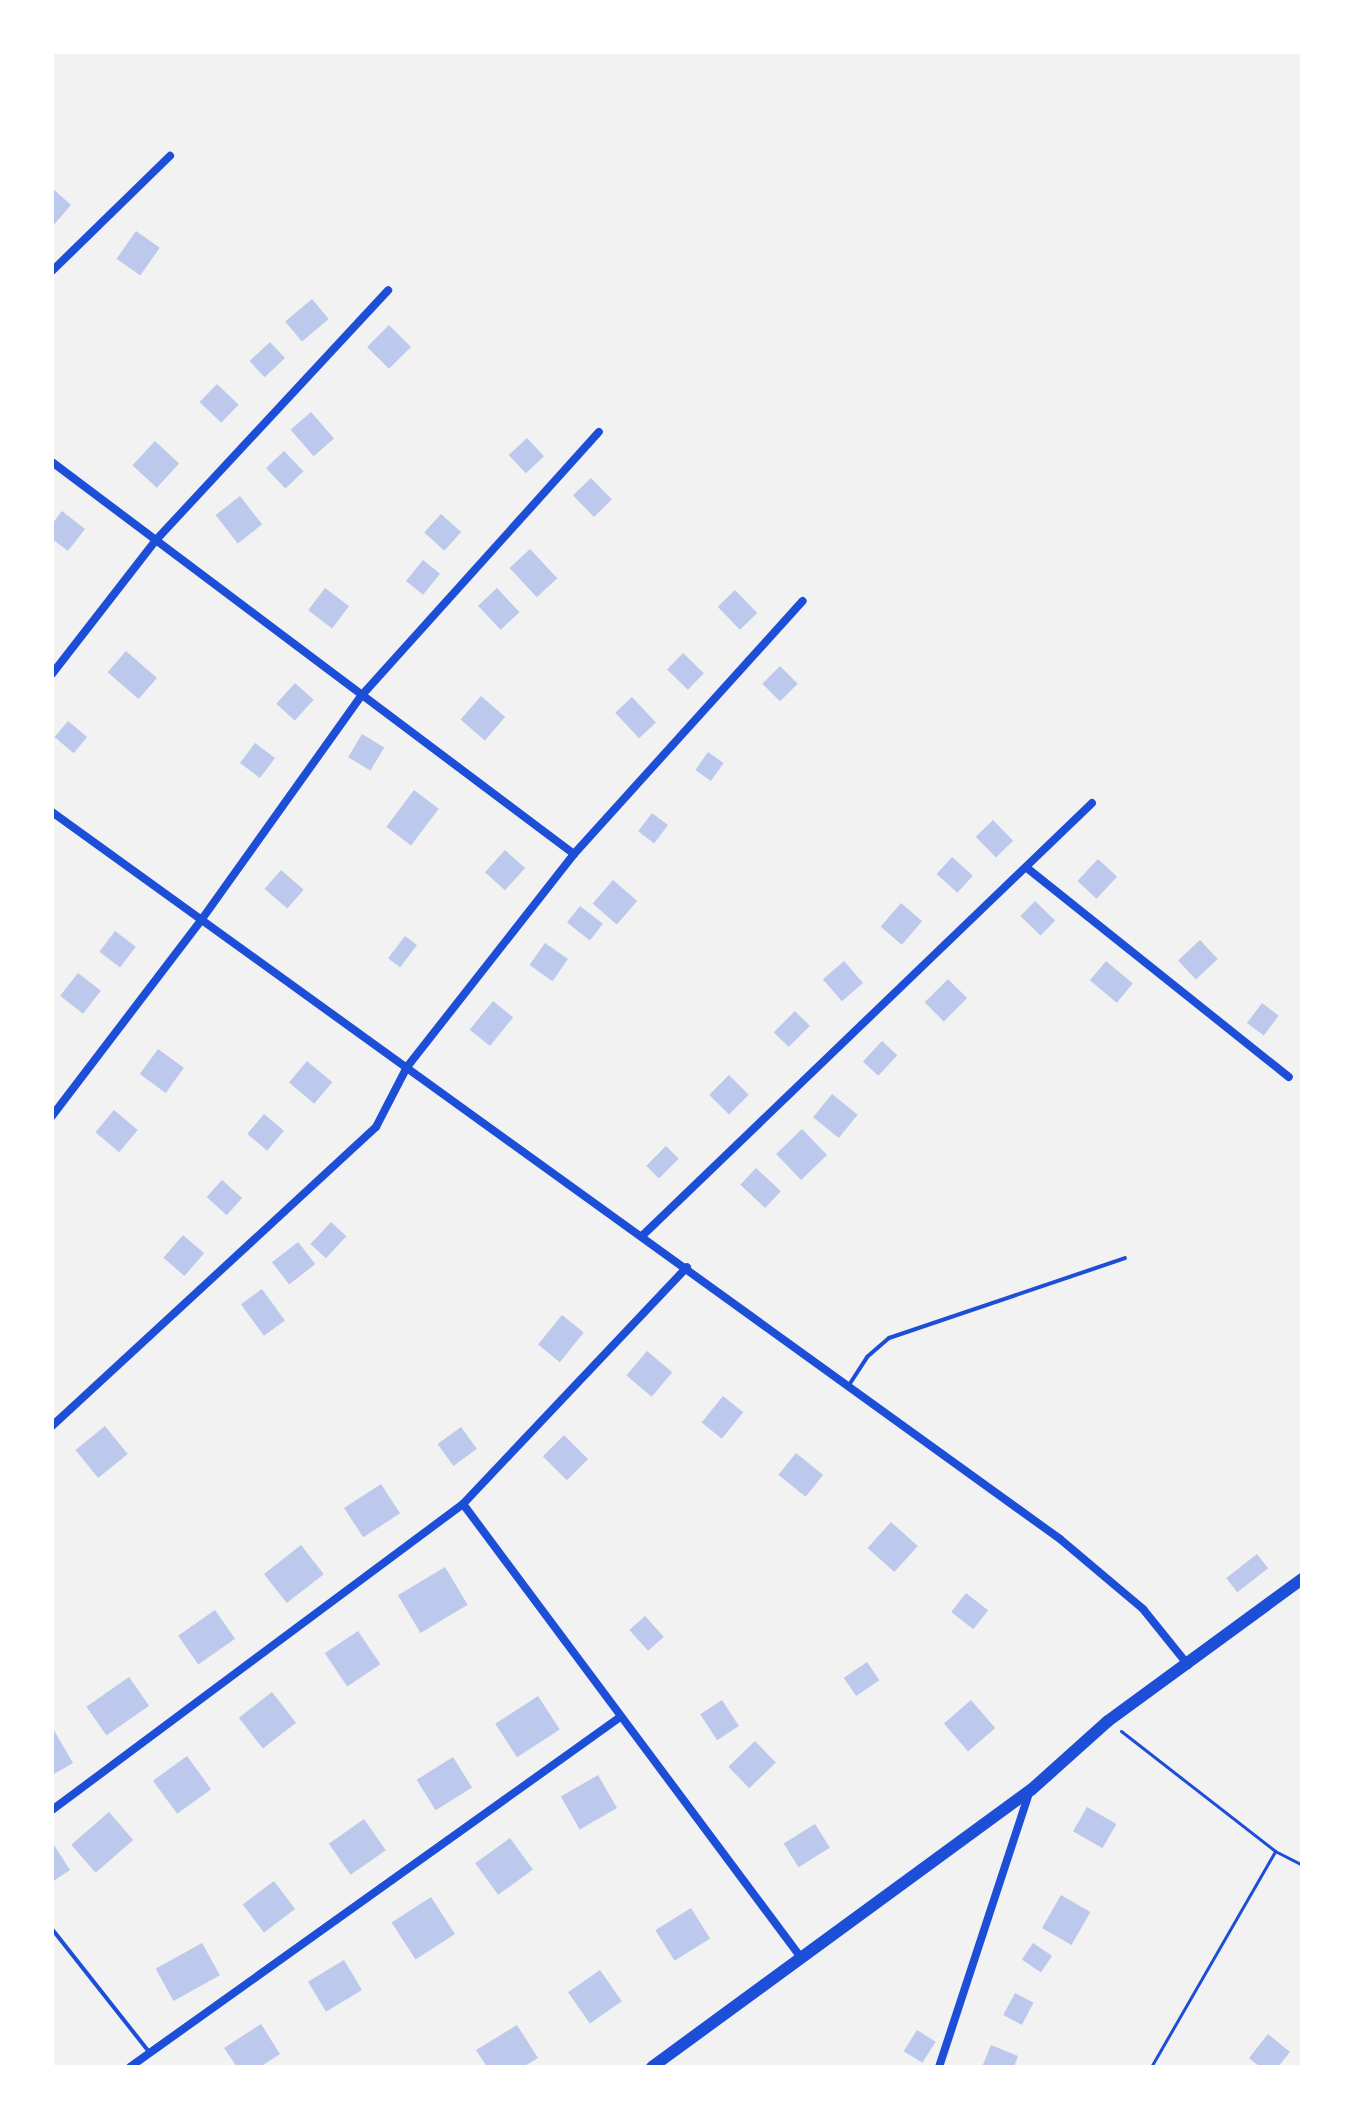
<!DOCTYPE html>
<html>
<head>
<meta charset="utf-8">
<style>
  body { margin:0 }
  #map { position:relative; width:1354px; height:2119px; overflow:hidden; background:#f2f2f2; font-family:Montserrat,sans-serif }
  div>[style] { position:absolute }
  .building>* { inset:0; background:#bdc9ec; transform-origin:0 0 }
  .path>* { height:3px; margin:-1.5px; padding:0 1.5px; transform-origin:1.5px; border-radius:1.5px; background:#1d4ed8 }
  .service>* { height:4px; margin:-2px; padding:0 2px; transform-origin:2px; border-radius:2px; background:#1d4ed8 }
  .minor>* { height:8px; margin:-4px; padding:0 4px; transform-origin:4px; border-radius:4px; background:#1d4ed8 }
  .trunk>* { height:12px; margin:-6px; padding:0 6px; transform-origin:6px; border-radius:6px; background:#1d4ed8 }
  span { translate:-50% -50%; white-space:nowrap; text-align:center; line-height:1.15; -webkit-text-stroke:7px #fff; paint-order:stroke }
  .frame { position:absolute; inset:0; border:54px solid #fff; pointer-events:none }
</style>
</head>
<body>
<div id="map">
  <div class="building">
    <i style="clip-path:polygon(52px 188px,71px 205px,52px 227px)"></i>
    <i style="left:136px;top:231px;width:29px;height:34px;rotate:35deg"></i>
    <i style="left:312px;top:299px;width:26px;height:35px;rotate:50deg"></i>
    <i style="left:389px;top:325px;width:31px;height:31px;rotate:45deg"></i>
    <i style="left:270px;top:342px;width:22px;height:28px;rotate:47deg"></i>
    <i style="left:217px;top:384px;width:30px;height:25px;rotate:44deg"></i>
    <i style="left:311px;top:412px;width:35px;height:27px;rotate:49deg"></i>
    <i style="left:527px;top:438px;width:25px;height:25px;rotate:47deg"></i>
    <i style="left:155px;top:441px;width:33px;height:33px;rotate:43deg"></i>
    <i style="left:284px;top:451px;width:28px;height:25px;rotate:46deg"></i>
    <i style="left:591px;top:478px;width:30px;height:25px;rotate:46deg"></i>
    <i style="left:240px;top:496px;width:36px;height:31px;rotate:52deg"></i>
    <i style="clip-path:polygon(62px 511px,85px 529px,68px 551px,52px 539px,52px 524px)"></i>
    <i style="left:441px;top:514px;width:27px;height:25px;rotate:42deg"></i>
    <i style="left:530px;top:549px;width:40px;height:28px;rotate:47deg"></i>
    <i style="left:423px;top:560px;width:22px;height:27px;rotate:39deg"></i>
    <i style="left:325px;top:588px;width:30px;height:28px;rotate:37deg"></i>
    <i style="left:497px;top:588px;width:33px;height:26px;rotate:47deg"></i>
    <i style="left:735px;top:590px;width:32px;height:24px;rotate:46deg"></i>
    <i style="left:126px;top:651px;width:41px;height:28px;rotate:41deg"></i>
    <i style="left:683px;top:653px;width:29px;height:23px;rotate:44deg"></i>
    <i style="left:780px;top:666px;width:25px;height:25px;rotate:45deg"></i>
    <i style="left:295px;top:683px;width:25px;height:28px;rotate:42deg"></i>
    <i style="left:481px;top:696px;width:32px;height:31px;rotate:41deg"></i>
    <i style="left:632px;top:697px;width:35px;height:23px;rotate:47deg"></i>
    <i style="left:68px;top:721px;width:25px;height:21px;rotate:40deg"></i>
    <i style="left:362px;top:734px;width:26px;height:27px;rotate:31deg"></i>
    <i style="left:255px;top:743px;width:25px;height:25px;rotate:37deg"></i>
    <i style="left:708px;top:752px;width:19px;height:22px;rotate:35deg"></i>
    <i style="left:414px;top:790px;width:31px;height:46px;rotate:37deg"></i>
    <i style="left:652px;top:813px;width:20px;height:23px;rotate:37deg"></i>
    <i style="left:993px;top:820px;width:29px;height:24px;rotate:46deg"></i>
    <i style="left:505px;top:850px;width:27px;height:30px;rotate:42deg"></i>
    <i style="left:952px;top:857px;width:28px;height:23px;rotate:42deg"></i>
    <i style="left:1098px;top:859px;width:26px;height:30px;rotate:43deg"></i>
    <i style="left:281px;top:870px;width:30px;height:25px;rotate:41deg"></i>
    <i style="left:613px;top:880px;width:32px;height:31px;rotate:41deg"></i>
    <i style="left:1035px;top:901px;width:28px;height:21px;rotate:44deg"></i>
    <i style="left:901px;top:903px;width:28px;height:31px;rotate:41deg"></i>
    <i style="left:580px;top:906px;width:29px;height:21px;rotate:38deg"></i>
    <i style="left:115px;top:931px;width:26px;height:26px;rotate:37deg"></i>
    <i style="left:405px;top:936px;width:15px;height:28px;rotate:37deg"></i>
    <i style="left:1200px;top:940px;width:26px;height:30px;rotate:47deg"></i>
    <i style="left:545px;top:943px;width:28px;height:27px;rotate:35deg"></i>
    <i style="left:844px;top:961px;width:29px;height:28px;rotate:49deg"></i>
    <i style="left:1106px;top:961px;width:35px;height:25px;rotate:40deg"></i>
    <i style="left:78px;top:973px;width:29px;height:29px;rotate:38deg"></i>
    <i style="left:948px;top:979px;width:27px;height:33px;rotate:45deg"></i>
    <i style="left:493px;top:1001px;width:26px;height:37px;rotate:39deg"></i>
    <i style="left:1262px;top:1003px;width:21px;height:25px;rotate:37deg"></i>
    <i style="left:795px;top:1011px;width:21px;height:30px;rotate:45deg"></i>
    <i style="left:882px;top:1041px;width:21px;height:28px;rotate:43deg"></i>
    <i style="left:158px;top:1049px;width:32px;height:31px;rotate:36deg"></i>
    <i style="left:307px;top:1061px;width:33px;height:28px;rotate:40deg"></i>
    <i style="left:729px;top:1075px;width:28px;height:28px;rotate:45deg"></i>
    <i style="left:832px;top:1094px;width:33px;height:30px;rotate:39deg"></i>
    <i style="left:114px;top:1110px;width:31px;height:29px;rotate:40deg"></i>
    <i style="left:264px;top:1114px;width:26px;height:26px;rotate:40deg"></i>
    <i style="left:802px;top:1129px;width:36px;height:36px;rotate:46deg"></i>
    <i style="left:666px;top:1146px;width:18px;height:28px;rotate:45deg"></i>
    <i style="left:756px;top:1168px;width:34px;height:23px;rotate:43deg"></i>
    <i style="left:222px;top:1180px;width:27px;height:23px;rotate:42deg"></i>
    <i style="left:331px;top:1222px;width:21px;height:30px;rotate:43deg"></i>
    <i style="left:183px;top:1235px;width:28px;height:30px;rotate:41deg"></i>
    <i style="left:298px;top:1242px;width:28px;height:33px;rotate:52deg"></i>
    <i style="left:262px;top:1289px;width:39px;height:26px;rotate:54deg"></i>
    <i style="left:562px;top:1315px;width:28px;height:38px;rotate:39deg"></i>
    <i style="left:647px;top:1351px;width:33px;height:32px;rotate:40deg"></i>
    <i style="left:723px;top:1396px;width:26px;height:34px;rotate:39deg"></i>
    <i style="left:105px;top:1426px;width:36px;height:38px;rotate:51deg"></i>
    <i style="left:461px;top:1427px;width:27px;height:29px;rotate:54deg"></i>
    <i style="left:564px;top:1435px;width:34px;height:30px;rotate:45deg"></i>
    <i style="left:796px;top:1453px;width:35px;height:28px;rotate:39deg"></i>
    <i style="left:381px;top:1484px;width:35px;height:44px;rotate:57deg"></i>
    <i style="left:891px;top:1522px;width:36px;height:35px;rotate:42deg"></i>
    <i style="left:301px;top:1545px;width:37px;height:47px;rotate:52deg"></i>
    <i style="left:1257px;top:1554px;width:18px;height:39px;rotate:52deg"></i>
    <i style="left:445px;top:1567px;width:44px;height:55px;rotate:59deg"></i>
    <i style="left:966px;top:1593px;width:28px;height:24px;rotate:38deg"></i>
    <i style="left:215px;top:1610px;width:35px;height:45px;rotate:55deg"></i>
    <i style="left:645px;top:1616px;width:28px;height:21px;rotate:48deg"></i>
    <i style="left:358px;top:1631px;width:40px;height:40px;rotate:56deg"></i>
    <i style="left:867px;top:1662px;width:22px;height:28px;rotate:56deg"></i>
    <i style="left:129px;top:1677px;width:35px;height:52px;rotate:55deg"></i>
    <i style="left:272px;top:1692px;width:39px;height:42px;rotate:52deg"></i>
    <i style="left:538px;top:1696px;width:40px;height:51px;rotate:57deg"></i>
    <i style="left:722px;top:1700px;width:31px;height:26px;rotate:57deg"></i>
    <i style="left:971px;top:1700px;width:37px;height:36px;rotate:49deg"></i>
    <i style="clip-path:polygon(52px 1727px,73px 1763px,52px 1775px)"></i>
    <i style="left:755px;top:1741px;width:30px;height:37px;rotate:46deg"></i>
    <i style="left:187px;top:1756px;width:41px;height:42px;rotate:54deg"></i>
    <i style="left:453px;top:1757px;width:36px;height:43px;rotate:58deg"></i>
    <i style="left:598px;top:1775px;width:38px;height:43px;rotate:60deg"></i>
    <i style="left:1087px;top:1807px;width:34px;height:28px;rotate:30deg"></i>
    <i style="left:109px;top:1812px;width:37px;height:50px;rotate:49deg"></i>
    <i style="left:364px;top:1819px;width:38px;height:43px;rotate:55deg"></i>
    <i style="left:815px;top:1824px;width:28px;height:37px;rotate:58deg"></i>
    <i style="left:510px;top:1838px;width:39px;height:43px;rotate:54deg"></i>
    <i style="clip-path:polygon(52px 1842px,70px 1870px,52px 1882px)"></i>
    <i style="left:274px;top:1881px;width:35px;height:39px;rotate:53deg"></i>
    <i style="left:1061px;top:1895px;width:34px;height:38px;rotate:30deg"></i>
    <i style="left:431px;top:1897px;width:44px;height:47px;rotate:57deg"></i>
    <i style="left:691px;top:1908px;width:36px;height:42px;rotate:58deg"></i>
    <i style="left:202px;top:1943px;width:37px;height:53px;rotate:61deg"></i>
    <i style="left:1033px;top:1943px;width:23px;height:20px;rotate:34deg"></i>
    <i style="left:344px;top:1960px;width:35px;height:42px;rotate:59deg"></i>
    <i style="left:600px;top:1970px;width:38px;height:39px;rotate:55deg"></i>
    <i style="left:1015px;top:1993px;width:21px;height:25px;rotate:28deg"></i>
    <i style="clip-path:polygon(261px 2024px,280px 2054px,260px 2067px,237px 2067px,224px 2048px)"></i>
    <i style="clip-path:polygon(517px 2025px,538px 2058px,523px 2067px,487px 2067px,476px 2050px)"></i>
    <i style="left:917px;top:2030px;width:22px;height:25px;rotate:32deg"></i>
    <i style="clip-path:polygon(1268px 2034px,1290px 2052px,1278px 2067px,1260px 2067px,1249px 2058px)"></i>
    <i style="clip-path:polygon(991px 2045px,1018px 2056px,1014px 2067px,982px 2067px)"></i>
  </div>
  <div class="path">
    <i style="left:1121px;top:1731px;width:195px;rotate:37.9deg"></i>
    <i style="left:1275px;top:1851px;width:30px;rotate:27deg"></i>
    <i style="left:1151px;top:2067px;width:249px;rotate:-60.1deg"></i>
  </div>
  <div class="service">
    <i style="left:849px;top:1385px;width:33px;rotate:-57deg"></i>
    <i style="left:867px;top:1357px;width:29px;rotate:-41deg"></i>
    <i style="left:889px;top:1338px;width:249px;rotate:-18.7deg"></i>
    <i style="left:52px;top:1929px;width:158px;rotate:51.7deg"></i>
  </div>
  <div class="minor">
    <i style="left:52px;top:271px;width:165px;rotate:-44.3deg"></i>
    <i style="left:52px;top:462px;width:653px;rotate:36.91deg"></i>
    <i style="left:52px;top:674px;width:170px;rotate:-52.2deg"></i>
    <i style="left:156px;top:540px;width:341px;rotate:-47.1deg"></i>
    <i style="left:52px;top:812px;width:1243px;rotate:35.8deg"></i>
    <i style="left:1060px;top:1539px;width:109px;rotate:40.1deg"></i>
    <i style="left:1143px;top:1609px;width:72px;rotate:51.2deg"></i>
    <i style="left:1027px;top:868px;width:335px;rotate:38.6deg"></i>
    <i style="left:52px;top:1116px;width:248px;rotate:-52.7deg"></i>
    <i style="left:202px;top:919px;width:275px;rotate:-54.5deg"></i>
    <i style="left:362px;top:695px;width:354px;rotate:-48deg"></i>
    <i style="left:643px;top:1235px;width:623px;rotate:-43.89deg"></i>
    <i style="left:52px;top:1426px;width:441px;rotate:-42.7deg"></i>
    <i style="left:376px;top:1127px;width:68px;rotate:-62.7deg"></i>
    <i style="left:407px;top:1067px;width:271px;rotate:-51.9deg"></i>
    <i style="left:574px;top:854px;width:341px;rotate:-47.9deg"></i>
    <i style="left:463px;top:1504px;width:567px;rotate:53.31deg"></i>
    <i style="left:52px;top:1810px;width:512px;rotate:-36.67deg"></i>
    <i style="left:463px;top:1504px;width:326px;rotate:-46.6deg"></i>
    <i style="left:130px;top:2067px;width:601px;rotate:-35.52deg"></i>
    <i style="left:939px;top:2067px;width:291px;rotate:-71.8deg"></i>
  </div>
  <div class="trunk">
    <i style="left:652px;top:2067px;width:469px;rotate:-36.2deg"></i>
    <i style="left:1031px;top:1790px;width:103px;rotate:-41.9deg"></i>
    <i style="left:1108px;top:1721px;width:240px;rotate:-36.2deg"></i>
  </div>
  <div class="frame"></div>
</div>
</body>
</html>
